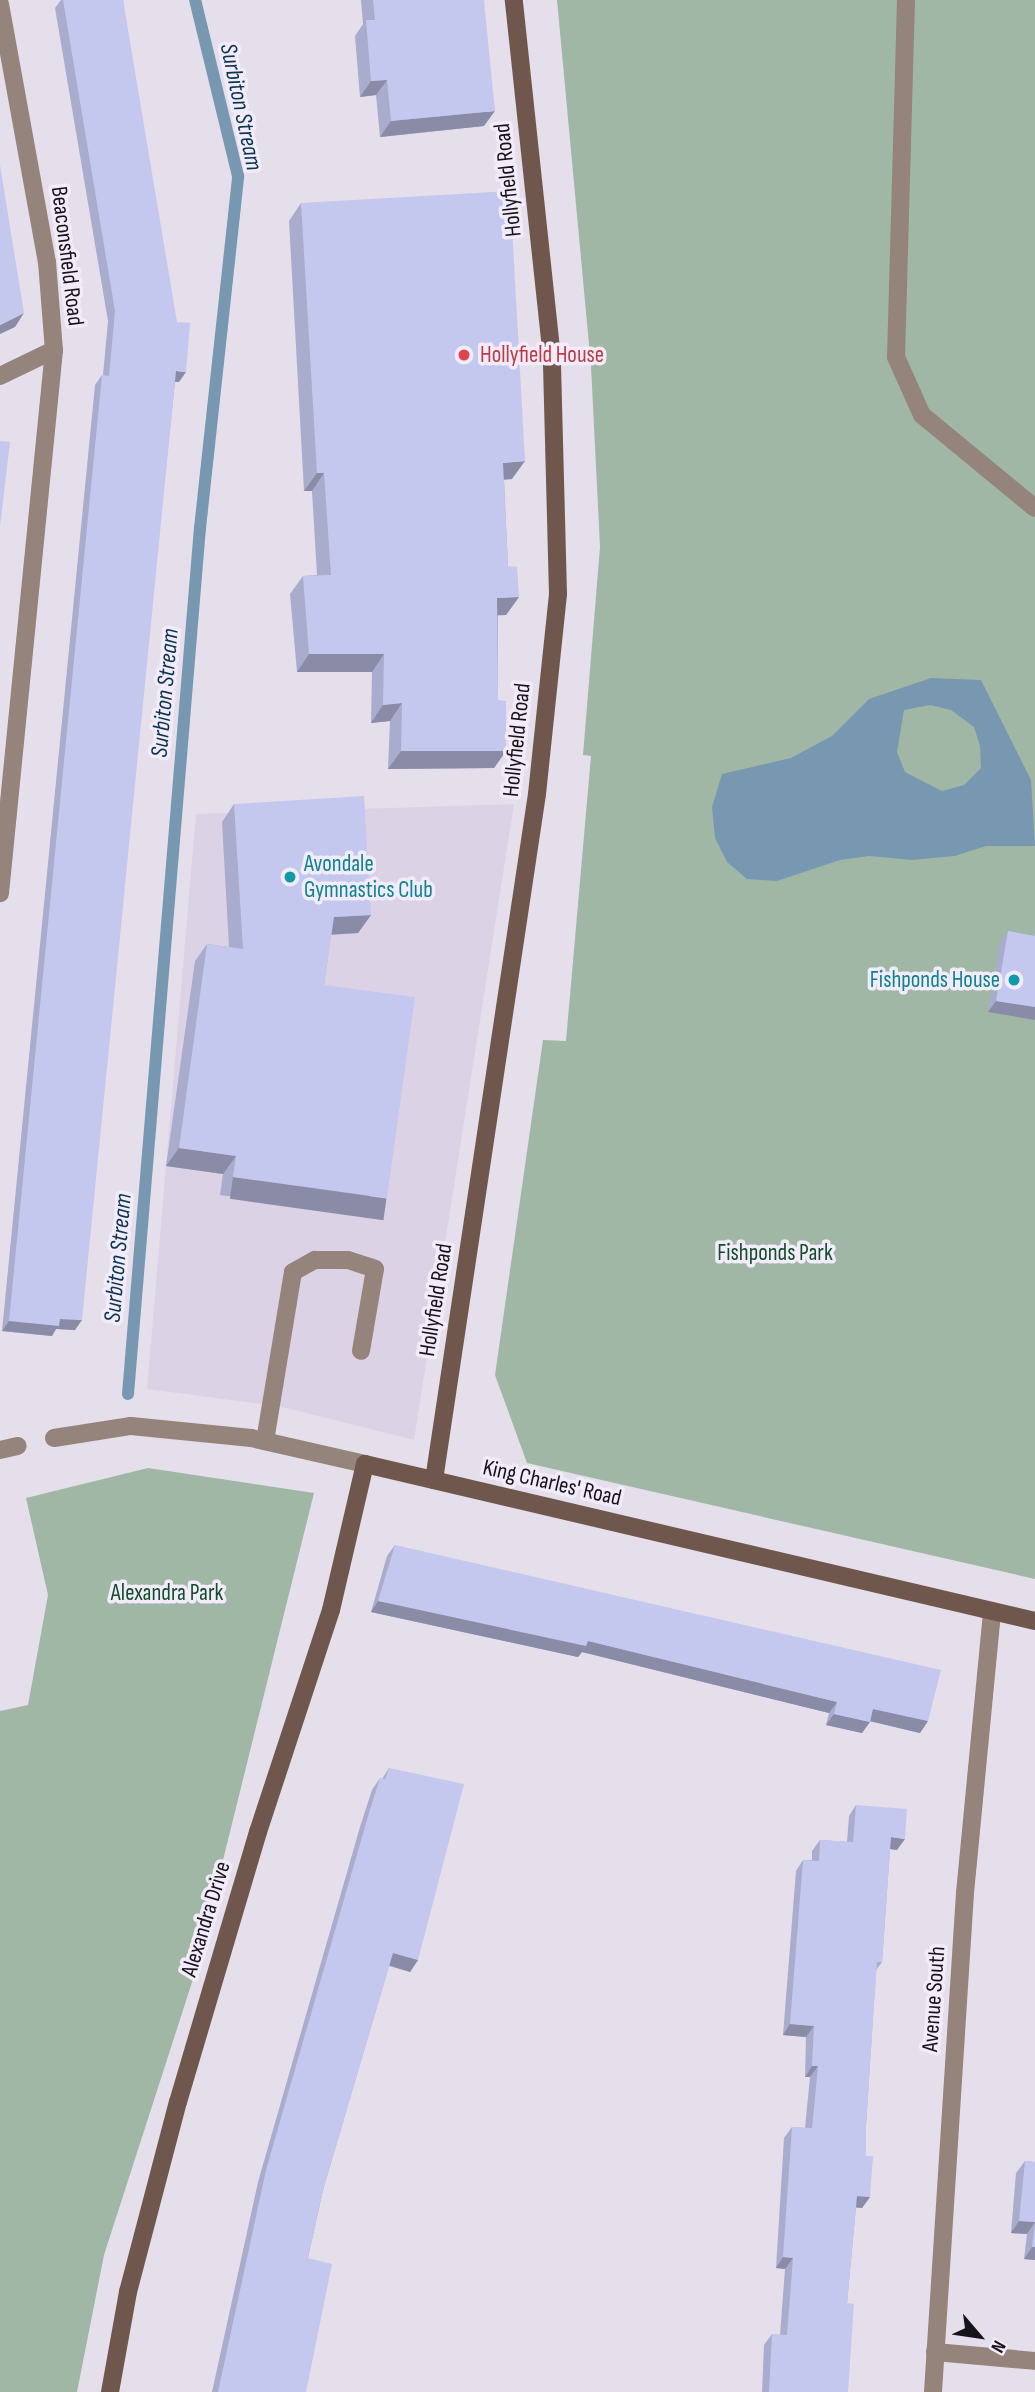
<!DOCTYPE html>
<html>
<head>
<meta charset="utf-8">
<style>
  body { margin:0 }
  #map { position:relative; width:1035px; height:2392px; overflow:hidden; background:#e5deeb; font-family:"Sofia Sans Condensed",sans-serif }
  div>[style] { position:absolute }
  .built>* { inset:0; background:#dcd2e6 }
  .green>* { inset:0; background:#a0b7a5 }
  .water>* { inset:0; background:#7898b2 }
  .stream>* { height:12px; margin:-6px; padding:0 6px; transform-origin:6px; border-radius:6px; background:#7898b2 }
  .lane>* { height:18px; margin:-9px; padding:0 9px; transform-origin:9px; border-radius:9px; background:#95847c }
  .street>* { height:18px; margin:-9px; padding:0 9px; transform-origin:9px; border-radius:9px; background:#95847c }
  .secondary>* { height:18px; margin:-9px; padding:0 9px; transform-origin:9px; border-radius:9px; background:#70574d }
  .wall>* { inset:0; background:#a9accd }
  .shaded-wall>* { inset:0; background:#8a8ca7; transform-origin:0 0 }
  .building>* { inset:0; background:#c5c8ee }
  .dots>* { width:19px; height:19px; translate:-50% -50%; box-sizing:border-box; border:4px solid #f2ebf9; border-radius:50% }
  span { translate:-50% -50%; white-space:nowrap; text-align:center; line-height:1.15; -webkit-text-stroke:7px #f2ebf9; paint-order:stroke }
  .street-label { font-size:23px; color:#171419 }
  .health-label { font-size:23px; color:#be3a42 }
  .left { translate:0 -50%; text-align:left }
  .culture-label { font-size:23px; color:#0d838f }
  .right { translate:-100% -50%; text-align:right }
  .park-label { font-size:23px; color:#134c2a }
  .water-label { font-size:24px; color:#0b3551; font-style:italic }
  .north { position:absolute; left:944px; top:2301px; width:70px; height:70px; -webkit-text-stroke:5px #f2ebf9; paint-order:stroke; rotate:119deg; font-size:19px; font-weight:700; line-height:28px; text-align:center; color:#171419 }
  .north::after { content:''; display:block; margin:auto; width:24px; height:32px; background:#171419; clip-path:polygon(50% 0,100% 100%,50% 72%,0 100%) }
</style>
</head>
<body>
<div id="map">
  <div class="built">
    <i style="clip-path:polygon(514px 804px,414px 1440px,278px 1406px,147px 1389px,196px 814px)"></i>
  </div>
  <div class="green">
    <i style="clip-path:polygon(557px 0,1035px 0,1035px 1579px,527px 1463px,495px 1375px,543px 1040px,566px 1041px,591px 756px,583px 755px,600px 547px,591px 366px)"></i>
    <i style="clip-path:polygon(148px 1468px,314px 1493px,195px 1973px,104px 2255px,77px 2392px,0 2392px,0 1711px,28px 1705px,48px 1595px,26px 1498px)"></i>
  </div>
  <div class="water">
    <i style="clip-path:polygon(evenodd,931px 678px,981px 680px,1031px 780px,1035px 846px,986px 846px,955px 856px,912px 860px,869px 856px,840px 860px,777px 881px,747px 879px,727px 862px,715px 838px,712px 807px,722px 774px,791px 758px,832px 736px,869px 699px,931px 678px,930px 705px,951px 710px,974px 727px,980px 746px,981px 768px,964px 785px,942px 791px,905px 772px,897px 752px,904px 710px,930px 705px)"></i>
  </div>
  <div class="stream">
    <i style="left:128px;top:1394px;width:869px;rotate:-85.25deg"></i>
    <i style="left:200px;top:528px;width:354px;rotate:-83.8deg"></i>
    <i style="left:238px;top:176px;width:181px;rotate:-103.7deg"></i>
  </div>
  <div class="lane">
    <i style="left:906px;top:0;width:357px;rotate:91.6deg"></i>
    <i style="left:896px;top:357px;width:64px;rotate:65.9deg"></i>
    <i style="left:922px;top:415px;width:146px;rotate:39.5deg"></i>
    <i style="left:265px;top:1441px;width:171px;rotate:-80.6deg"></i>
    <i style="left:293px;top:1272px;width:25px;rotate:-29deg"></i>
    <i style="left:315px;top:1260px;width:33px"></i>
    <i style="left:348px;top:1260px;width:28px;rotate:18deg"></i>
    <i style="left:375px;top:1269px;width:83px;rotate:99.7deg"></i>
  </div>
  <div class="street">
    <i style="left:0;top:4px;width:262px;rotate:79.7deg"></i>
    <i style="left:47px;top:262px;width:88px;rotate:85.5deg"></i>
    <i style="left:54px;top:350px;width:546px;rotate:95.68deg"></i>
    <i style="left:0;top:376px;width:60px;rotate:-25.7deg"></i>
    <i style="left:54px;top:1438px;width:78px;rotate:-8.9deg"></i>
    <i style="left:131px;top:1426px;width:121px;rotate:5.7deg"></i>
    <i style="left:251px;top:1438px;width:117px;rotate:12.8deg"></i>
    <i style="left:0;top:1450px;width:18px;rotate:-13deg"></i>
    <i style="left:935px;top:2352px;width:100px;rotate:5.1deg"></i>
    <i style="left:933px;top:2392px;width:500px;rotate:-86.33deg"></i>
    <i style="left:965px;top:1893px;width:283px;rotate:-84.5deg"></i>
  </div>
  <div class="secondary">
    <i style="left:434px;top:1480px;width:694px;rotate:-81.46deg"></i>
    <i style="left:537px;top:794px;width:201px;rotate:-84deg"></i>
    <i style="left:558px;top:594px;width:236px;rotate:-91.5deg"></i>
    <i style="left:552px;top:358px;width:360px;rotate:-96.1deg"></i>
    <i style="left:110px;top:2392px;width:102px;rotate:-79.8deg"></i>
    <i style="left:128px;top:2292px;width:196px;rotate:-75.3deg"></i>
    <i style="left:178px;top:2102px;width:282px;rotate:-73.5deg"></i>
    <i style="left:258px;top:1832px;width:234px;rotate:-71.8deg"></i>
    <i style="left:331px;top:1610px;width:150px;rotate:-76.9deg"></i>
    <i style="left:365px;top:1464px;width:688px;rotate:13.19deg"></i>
  </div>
  <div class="wall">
    <i style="clip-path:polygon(61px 0,123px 0,179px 382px,175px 382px,75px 1330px,56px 1329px,52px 1336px,2px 1331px,95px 385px,102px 375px,103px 375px,108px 321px,55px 8px)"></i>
    <i style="clip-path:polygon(361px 0,484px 0,484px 126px,380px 137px,376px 95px,360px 97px,355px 36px,363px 24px)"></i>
    <i style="clip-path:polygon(301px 203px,512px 479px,504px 480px,508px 566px,519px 597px,506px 615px,498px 615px,498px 700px,506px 751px,494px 768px,388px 769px,390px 721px,371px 723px,372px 672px,297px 672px,290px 594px,303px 576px,317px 575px,312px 491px,304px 491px,289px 221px)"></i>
    <i style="clip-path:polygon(234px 804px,371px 915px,358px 933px,331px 935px,324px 985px,374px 1216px,220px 1195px,223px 1174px,166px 1166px,195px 961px,207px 944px,229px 947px,222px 822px)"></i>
    <i style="clip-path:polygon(1008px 931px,1035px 936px,1035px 1020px,988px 1012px,1000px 943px)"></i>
    <i style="clip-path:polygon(395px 1545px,928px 1721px,920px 1733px,870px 1721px,862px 1733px,826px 1725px,829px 1713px,582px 1652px,578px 1657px,371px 1612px,387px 1556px)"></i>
    <i style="clip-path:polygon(389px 1768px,418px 1960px,410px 1972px,389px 1966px,323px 2190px,308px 2258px,306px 2392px,212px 2392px,258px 2182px,360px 1827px,372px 1790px,380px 1778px,382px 1779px)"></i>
    <i style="clip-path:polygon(856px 1805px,897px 1850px,890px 1849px,882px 1962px,876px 1970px,866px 2125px,866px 2156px,870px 2197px,862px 2208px,856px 2207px,847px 2303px,848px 2392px,762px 2392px,764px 2345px,772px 2334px,780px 2335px,785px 2269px,776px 2268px,784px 2138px,792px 2127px,805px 2128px,810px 2077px,805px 2077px,806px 2037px,783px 2035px,796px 1871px,803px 1860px,812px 1860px,812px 1851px,820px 1840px,847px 1842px,849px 1816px)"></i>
    <i style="clip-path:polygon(1025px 2161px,1035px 2162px,1035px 2260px,1024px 2259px,1027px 2234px,1011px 2233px,1016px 2173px)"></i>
  </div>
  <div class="shaded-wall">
    <i style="clip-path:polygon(387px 80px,376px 95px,360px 97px,371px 81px)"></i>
    <i style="clip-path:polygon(495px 111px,484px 126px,380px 137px,391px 121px)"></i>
    <i style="clip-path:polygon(24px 313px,15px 327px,0 334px,0 325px)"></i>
    <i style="clip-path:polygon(176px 371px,186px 372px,179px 382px,169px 381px)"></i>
    <i style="clip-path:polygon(525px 461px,512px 479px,490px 480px,503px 463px)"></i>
    <i style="clip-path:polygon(317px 473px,324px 473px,312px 491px,304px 491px)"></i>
    <i style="clip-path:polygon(519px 597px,506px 615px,485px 616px,497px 598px)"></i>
    <i style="clip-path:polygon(309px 654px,384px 654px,372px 672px,297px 672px)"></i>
    <i style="clip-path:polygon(402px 703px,390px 721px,371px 723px,383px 705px)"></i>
    <i style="clip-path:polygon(401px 751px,506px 751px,494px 768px,388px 769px)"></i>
    <i style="clip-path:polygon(371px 915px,358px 933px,321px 935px,334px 917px)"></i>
    <i style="clip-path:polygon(996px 1001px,1035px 1007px,1035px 1020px,988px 1012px)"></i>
    <i style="clip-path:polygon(179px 1148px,236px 1156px,223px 1174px,166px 1166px)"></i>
    <i style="left:233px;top:1177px;width:155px;height:22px;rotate:8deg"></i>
    <i style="clip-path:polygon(60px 1319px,82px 1320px,75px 1330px,56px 1329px,52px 1336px,2px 1331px,9px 1321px)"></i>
    <i style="clip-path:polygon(378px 1601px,588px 1641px,837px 1702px,829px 1713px,582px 1652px,578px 1657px,371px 1612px)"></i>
    <i style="clip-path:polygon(873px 1709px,928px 1721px,920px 1733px,865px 1720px)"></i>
    <i style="clip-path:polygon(834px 1714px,870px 1722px,862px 1733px,826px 1725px)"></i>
    <i style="clip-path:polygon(891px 1837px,905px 1839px,897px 1850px,883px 1848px)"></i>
    <i style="clip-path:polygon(393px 1953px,418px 1960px,410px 1972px,385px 1964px)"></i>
    <i style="clip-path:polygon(790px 2024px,814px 2026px,806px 2037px,783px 2035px)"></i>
    <i style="clip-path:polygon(812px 2066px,818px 2066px,810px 2077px,805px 2077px)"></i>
    <i style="clip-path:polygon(857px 2196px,870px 2197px,862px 2208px,850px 2207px)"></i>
    <i style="clip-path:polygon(1019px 2221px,1035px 2222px,1027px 2234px,1011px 2233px)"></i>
    <i style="clip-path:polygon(1032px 2247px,1035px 2247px,1035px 2260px,1024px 2259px)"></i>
    <i style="clip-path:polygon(783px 2257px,793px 2258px,785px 2269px,776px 2268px)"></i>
  </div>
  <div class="building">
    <i style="clip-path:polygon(63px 0,123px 0,177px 322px,190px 323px,186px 372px,176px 371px,82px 1320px,60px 1319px,59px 1326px,9px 1321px,102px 375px,109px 376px,115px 311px)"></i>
    <i style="clip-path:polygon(373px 0,484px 0,495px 111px,391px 121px,387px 80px,371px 81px,366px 20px,375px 20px)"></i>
    <i style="clip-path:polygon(0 165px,24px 313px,0 325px)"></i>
    <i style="clip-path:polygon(510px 191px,525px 461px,503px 463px,508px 566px,517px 567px,519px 597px,497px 598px,498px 700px,506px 701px,506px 751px,401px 751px,402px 703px,383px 705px,384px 654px,309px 654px,303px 576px,331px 575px,324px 473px,317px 473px,301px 203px)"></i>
    <i style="clip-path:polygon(0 441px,10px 442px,0 527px)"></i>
    <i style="clip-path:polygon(364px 796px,371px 915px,334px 917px,324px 985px,415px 997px,387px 1198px,233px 1177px,236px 1156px,179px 1148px,207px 944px,243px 949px,234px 804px)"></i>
    <i style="clip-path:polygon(1008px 931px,1035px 936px,1035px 1007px,996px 1001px)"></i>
    <i style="clip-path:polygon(395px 1545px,941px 1670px,928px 1721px,873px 1709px,870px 1722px,834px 1714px,837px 1702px,588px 1641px,586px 1646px,378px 1601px)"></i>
    <i style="clip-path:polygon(389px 1768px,464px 1784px,418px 1960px,393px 1953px,323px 2190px,308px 2258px,332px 2264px,306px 2392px,218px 2392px,266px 2170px,368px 1816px,380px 1778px,385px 1779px)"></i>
    <i style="clip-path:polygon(856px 1805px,907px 1809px,905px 1839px,891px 1837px,882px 1962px,877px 1962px,866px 2125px,866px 2156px,873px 2156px,870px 2197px,857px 2196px,847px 2303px,854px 2304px,848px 2392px,769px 2392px,772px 2334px,787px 2335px,793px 2258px,783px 2257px,792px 2127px,812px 2128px,818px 2066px,812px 2066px,814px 2026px,790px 2024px,803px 1860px,819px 1861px,820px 1840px,853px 1842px)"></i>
    <i style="clip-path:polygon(1025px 2161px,1035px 2162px,1035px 2222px,1019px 2221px)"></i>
    <i style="clip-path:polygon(1035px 2223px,1035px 2247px,1032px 2247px)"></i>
  </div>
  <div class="dots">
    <i style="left:464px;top:355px;background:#e0444e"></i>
    <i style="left:290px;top:877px;background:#0f9aa8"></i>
    <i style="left:1014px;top:980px;background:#0f9aa8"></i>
  </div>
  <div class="street-label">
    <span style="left:508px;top:180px;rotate:-96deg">Hollyfield Road</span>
    <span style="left:67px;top:256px;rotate:83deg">Beaconsfield Road</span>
    <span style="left:517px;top:740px;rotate:-84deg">Hollyfield Road</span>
    <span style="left:436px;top:1300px;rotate:-81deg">Hollyfield Road</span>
    <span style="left:552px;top:1483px;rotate:13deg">King Charles' Road</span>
    <span style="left:206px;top:1919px;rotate:-73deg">Alexandra Drive</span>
    <span style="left:934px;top:1999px;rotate:-86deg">Avenue South</span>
  </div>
  <div class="health-label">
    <span class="left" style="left:480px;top:355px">Hollyfield House</span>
  </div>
  <div class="culture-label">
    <span class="left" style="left:304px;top:877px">Avondale<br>Gymnastics Club</span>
    <span class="right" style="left:1000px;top:980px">Fishponds House</span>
  </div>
  <div class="park-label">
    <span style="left:775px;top:1253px">Fishponds Park</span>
    <span style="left:167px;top:1593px">Alexandra Park</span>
  </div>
  <div class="water-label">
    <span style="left:241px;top:107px;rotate:78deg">Surbiton Stream</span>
    <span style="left:165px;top:693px;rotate:-85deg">Surbiton Stream</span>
    <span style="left:118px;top:1258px;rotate:-85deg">Surbiton Stream</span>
  </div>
  <div class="north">N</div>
</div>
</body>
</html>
